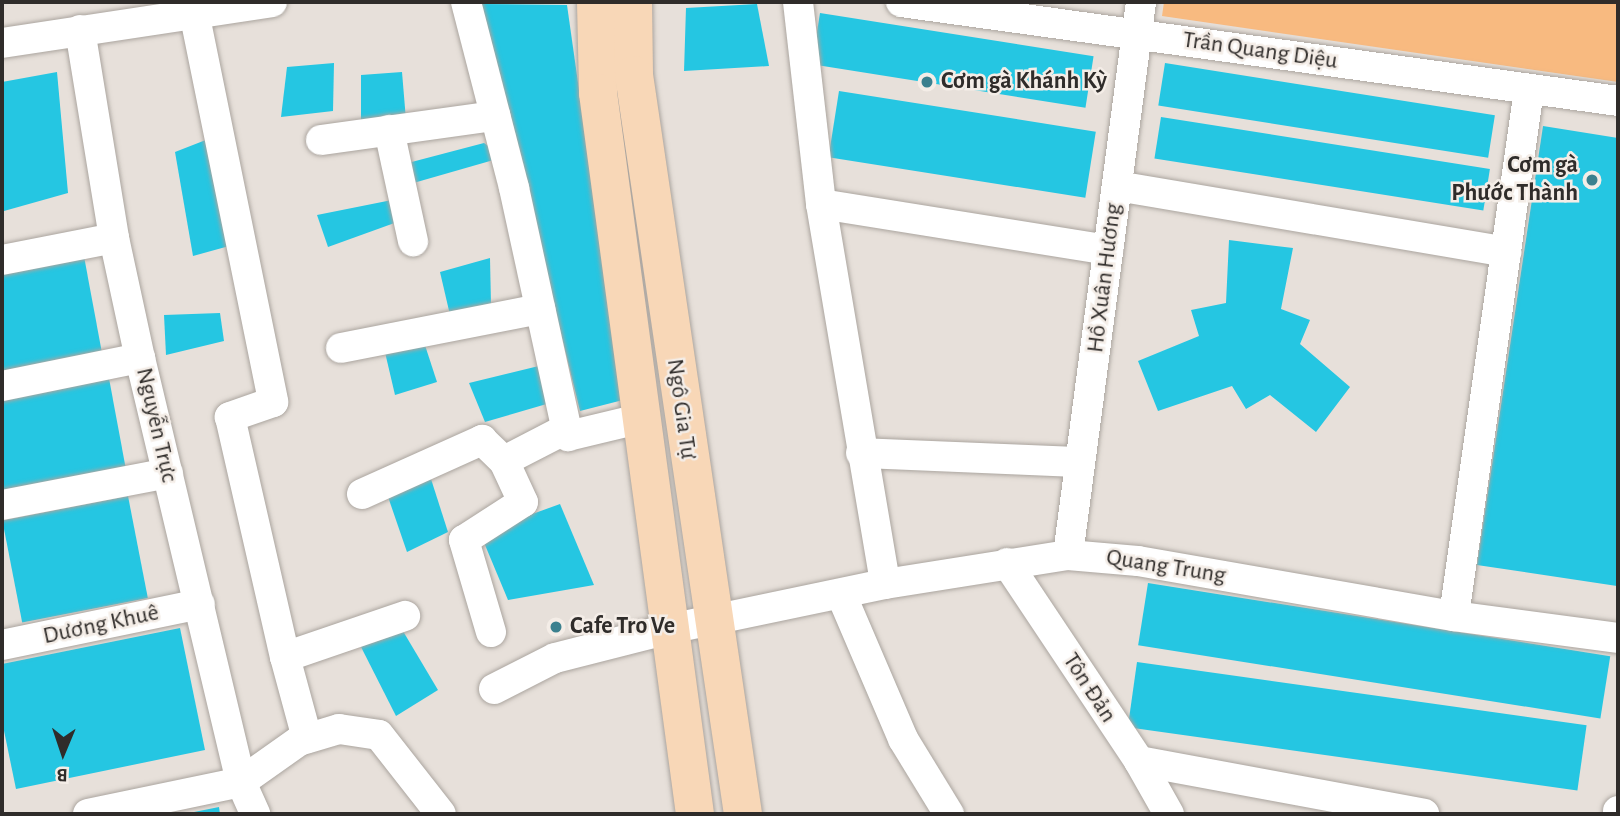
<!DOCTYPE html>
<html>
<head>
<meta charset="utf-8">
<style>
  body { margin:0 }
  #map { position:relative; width:1620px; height:816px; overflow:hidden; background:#e7e0da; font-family:"Alegreya Sans",sans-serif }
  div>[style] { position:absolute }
  .green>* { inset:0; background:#f8ba80 }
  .building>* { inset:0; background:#25c6e2; transform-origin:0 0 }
  .roads { filter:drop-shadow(0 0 2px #aba59f) drop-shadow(0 0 2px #aba59f) }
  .minor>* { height:30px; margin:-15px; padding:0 15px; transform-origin:15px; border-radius:15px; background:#fff }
  .major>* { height:38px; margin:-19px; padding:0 19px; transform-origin:19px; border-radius:19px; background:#f8d7b7 }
  .dots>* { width:19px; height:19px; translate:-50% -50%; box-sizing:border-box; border:4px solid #f4ede7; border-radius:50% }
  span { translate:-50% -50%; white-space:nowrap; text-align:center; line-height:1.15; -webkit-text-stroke:5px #f4ede7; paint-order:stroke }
  .street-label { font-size:24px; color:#2f2c2a }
  .poi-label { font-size:24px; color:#2f2c2a; font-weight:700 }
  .left { translate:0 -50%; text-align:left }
  .right { translate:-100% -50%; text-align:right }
  .frame { position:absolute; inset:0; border:4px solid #2f2c2a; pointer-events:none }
  .north { position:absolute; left:28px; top:718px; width:70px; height:70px; -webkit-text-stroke:5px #f4ede7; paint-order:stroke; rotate:182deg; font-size:19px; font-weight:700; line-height:28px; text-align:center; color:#2f2c2a }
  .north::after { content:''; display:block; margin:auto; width:24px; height:32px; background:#2f2c2a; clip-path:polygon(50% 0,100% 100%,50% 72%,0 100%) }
</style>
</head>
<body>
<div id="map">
  <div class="green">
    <i style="clip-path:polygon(1164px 2px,1618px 2px,1618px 82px,1162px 16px)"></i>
  </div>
  <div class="building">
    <i style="clip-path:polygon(480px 4px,567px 5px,623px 400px,580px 411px)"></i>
    <i style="clip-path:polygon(757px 4px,769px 66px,684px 71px,686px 8px)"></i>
    <i style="left:820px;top:13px;width:277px;height:52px;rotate:9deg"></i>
    <i style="clip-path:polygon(334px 63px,333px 111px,281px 117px,287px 67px)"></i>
    <i style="left:1165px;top:63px;width:334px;height:43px;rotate:9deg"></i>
    <i style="clip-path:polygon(57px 72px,68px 193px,4px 211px,2px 82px)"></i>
    <i style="clip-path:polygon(402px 72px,406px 120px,361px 120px,361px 75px)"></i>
    <i style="left:839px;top:91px;width:260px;height:67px;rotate:9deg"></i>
    <i style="left:1161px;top:117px;width:333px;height:42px;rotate:9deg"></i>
    <i style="clip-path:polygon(1543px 126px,1618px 138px,1617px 586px,1477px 565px)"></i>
    <i style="clip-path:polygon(216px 136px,240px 243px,193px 256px,175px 152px)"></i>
    <i style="clip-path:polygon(484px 143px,504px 157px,403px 186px,404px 164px)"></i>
    <i style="clip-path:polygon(392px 200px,400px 221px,328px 247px,317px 215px)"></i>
    <i style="clip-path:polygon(1229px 240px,1293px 248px,1281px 309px,1310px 320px,1300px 344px,1350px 387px,1316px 432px,1270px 395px,1246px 409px,1232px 386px,1158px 411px,1138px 361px,1199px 336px,1191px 310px,1226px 303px)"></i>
    <i style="clip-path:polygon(83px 251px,102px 353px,2px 371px,2px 266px)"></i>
    <i style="clip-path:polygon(490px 258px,491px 305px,450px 315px,440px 272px)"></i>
    <i style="clip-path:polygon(220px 313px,224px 341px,166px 355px,164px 315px)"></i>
    <i style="clip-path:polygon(380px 331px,421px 333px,437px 382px,395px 395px)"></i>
    <i style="clip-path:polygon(547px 364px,550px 403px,485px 422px,469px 383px)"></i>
    <i style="clip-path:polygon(108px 373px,127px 475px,2px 498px,2px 393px)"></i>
    <i style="clip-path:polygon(431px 479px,448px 532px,407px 552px,386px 491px)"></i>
    <i style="left:128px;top:496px;width:104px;height:128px;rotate:79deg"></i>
    <i style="clip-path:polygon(560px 504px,594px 585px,508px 600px,480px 533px)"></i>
    <i style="left:1148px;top:583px;width:468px;height:63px;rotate:9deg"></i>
    <i style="clip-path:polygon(394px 616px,438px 690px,396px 716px,358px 641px)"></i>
    <i style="clip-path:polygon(180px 628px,205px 750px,16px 789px,2px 721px,2px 664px)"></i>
    <i style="left:1137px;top:662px;width:454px;height:66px;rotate:8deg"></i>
    <i style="clip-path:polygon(219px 807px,220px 814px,189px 814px,189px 813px)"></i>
  </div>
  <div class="roads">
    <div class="minor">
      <i style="left:466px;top:2px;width:192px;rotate:75.5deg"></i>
      <i style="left:514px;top:188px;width:254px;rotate:77.7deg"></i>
      <i style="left:568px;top:436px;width:77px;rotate:-13.5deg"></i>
      <i style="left:798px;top:2px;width:203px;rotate:83.5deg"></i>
      <i style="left:821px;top:204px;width:385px;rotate:80.4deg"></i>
      <i style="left:901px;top:2px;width:724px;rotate:7.86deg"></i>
      <i style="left:194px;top:12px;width:398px;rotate:78.5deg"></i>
      <i style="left:273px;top:402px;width:46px;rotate:160.8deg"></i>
      <i style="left:230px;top:417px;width:246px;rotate:77.1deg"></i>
      <i style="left:80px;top:30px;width:211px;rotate:80.7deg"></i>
      <i style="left:114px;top:238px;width:123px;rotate:77.8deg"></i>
      <i style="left:140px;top:358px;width:436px;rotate:76.6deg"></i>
      <i style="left:241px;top:782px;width:35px;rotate:66deg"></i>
      <i style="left:2px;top:43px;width:273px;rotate:-8.6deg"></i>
      <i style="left:389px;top:130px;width:114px;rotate:77.8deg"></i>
      <i style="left:321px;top:140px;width:176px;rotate:-7.9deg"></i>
      <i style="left:1117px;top:186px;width:395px;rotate:9.6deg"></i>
      <i style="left:821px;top:204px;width:291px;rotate:9.1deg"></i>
      <i style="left:2px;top:260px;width:114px;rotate:-11.1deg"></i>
      <i style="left:341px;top:348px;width:203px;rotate:-11.1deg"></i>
      <i style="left:2px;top:386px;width:141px;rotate:-11.5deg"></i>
      <i style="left:861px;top:453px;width:219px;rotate:2.4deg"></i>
      <i style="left:362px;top:494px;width:132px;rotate:-24.2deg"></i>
      <i style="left:482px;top:440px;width:30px;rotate:44deg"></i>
      <i style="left:504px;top:461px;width:70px;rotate:-27.3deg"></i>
      <i style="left:2px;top:505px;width:169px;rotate:-10.9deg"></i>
      <i style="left:1068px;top:555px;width:558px;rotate:-82.48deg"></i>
      <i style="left:1007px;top:563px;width:238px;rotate:56.3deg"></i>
      <i style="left:1139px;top:761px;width:61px;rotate:60.5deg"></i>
      <i style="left:841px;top:594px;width:158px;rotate:66.8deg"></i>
      <i style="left:903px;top:739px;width:88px;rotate:58.5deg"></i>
      <i style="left:1454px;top:616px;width:531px;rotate:-81.89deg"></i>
      <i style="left:491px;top:632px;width:96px;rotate:-106.4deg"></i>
      <i style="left:464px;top:540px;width:70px;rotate:-32.8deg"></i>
      <i style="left:523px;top:502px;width:45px;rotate:-114.9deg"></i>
      <i style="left:2px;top:645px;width:202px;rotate:-11.7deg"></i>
      <i style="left:494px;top:689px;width:68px;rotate:-26.9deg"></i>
      <i style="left:555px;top:658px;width:118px;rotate:-14.3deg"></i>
      <i style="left:669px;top:629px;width:221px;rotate:-11.8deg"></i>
      <i style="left:885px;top:584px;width:185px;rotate:-9deg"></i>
      <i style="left:1068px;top:555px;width:70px;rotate:4.9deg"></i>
      <i style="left:1138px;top:561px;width:321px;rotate:9.9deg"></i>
      <i style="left:1454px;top:616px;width:165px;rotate:7.6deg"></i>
      <i style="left:307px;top:738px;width:84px;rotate:-105.2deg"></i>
      <i style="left:285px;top:657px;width:127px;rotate:-18.9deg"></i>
      <i style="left:1139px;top:761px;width:290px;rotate:10.5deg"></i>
      <i style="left:88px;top:814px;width:156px;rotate:-11.8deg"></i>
      <i style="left:241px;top:782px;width:71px;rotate:-35.3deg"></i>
      <i style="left:299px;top:741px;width:42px;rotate:-16.7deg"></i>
      <i style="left:339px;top:729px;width:40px;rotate:8.5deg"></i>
      <i style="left:379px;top:735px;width:100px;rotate:51.9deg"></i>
      <i style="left:1618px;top:814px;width:3px;rotate:-90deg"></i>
    </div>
    <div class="major">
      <i style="left:596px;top:2px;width:91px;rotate:88.7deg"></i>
      <i style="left:598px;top:93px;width:727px;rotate:82.34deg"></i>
      <i style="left:633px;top:2px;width:73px;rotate:89.2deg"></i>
      <i style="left:634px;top:75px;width:747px;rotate:81.61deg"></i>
    </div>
  </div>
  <div class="dots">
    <i style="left:927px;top:82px;background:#3b808e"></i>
    <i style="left:1592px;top:180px;background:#3b808e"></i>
    <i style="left:556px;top:627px;background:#3b808e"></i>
  </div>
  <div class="street-label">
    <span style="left:1260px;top:51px;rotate:8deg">Trần Quang Diệu</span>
    <span style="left:1105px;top:278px;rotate:-83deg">Hồ Xuân Hương</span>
    <span style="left:681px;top:409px;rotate:82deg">Ngô Gia Tự</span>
    <span style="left:156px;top:425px;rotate:77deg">Nguyễn Trực</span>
    <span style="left:1166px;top:567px;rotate:9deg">Quang Trung</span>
    <span style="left:101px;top:625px;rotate:-12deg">Dương Khuê</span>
    <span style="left:1089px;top:688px;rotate:57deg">Tôn Đản</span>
  </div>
  <div class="poi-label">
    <span class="left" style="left:941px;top:82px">Cơm gà Khánh Kỳ</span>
    <span class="right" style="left:1578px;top:180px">Cơm gà<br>Phước Thành</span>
    <span class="left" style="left:570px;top:627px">Cafe Tro Ve</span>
  </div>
  <div class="frame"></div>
  <div class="north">B</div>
</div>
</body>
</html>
